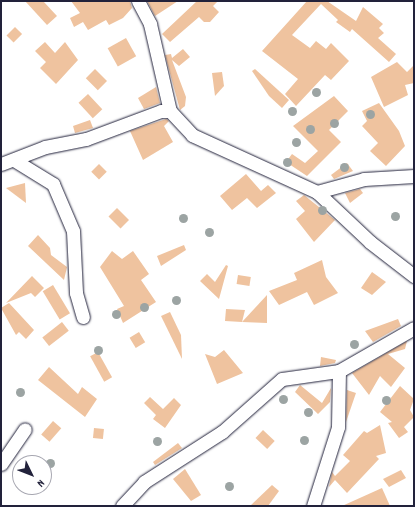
<!DOCTYPE html>
<html>
<head>
<meta charset="utf-8">
<style>
  body { margin:0 }
  #map { position:relative; width:415px; height:507px; overflow:hidden; background:#fff; font-family:Dekko,sans-serif }
  div>[style] { position:absolute }
  .building>* { inset:0; background:#efc39f; transform-origin:0 0 }
  .roads { filter:drop-shadow(0 0 1px #22223b) drop-shadow(0 0 1px #22223b) }
  .minor>* { height:13px; margin:-6.5px; padding:0 6.5px; transform-origin:6.5px; border-radius:6.5px; background:#fff }
  .trees>* { width:9px; height:9px; margin:-4.5px; border-radius:50%; background:#9ca4a3 }
  span { translate:-50% -50%; white-space:nowrap; text-align:center; line-height:1.15; -webkit-text-stroke:3px #fff; paint-order:stroke }
  .frame { position:absolute; inset:0; border:2px solid #22223b; pointer-events:none }
  .north { position:absolute; left:12px; top:455px; width:40px; height:40px; box-sizing:border-box; background:#fff; border:1px solid #a7a7b1; border-radius:50%; rotate:133deg; font-size:11px; font-weight:700; line-height:16px; text-align:center; color:#22223b }
  .north::after { content:''; display:block; margin:auto; width:14px; height:18px; background:#22223b; clip-path:polygon(50% 0,100% 100%,50% 72%,0 100%) }
</style>
</head>
<body>
<div id="map">
  <div class="building">
    <i style="clip-path:polygon(25px 1px,43px 1px,57px 16px,47px 25px)"></i>
    <i style="clip-path:polygon(71px 1px,130px 1px,132px 8px,123px 18px,109px 25px,106px 20px,88px 30px,83px 22px,74px 27px,70px 18px,80px 13px)"></i>
    <i style="clip-path:polygon(147px 1px,178px 1px,155px 16px)"></i>
    <i style="clip-path:polygon(197px 1px,218px 1px,213px 6px,219px 12px,210px 22px,204px 22px,199px 17px,170px 42px,162px 34px)"></i>
    <i style="clip-path:polygon(307px 1px,327px 1px,356px 21px,363px 7px,383px 24px,379px 28px,384px 33px,378px 38px,396px 54px,389px 62px,352px 29px,350px 32px,336px 22px,338px 20px,321px 4px,292px 35px,310px 48px,316px 41px,326px 49px,331px 43px,349px 61px,331px 80px,325px 75px,296px 106px,285px 94px,298px 79px,262px 51px)"></i>
    <i style="left:15px;top:27px;width:10px;height:12px;rotate:45deg"></i>
    <i style="left:126px;top:38px;width:21px;height:21px;rotate:61deg"></i>
    <i style="clip-path:polygon(45px 42px,55px 53px,65px 42px,78px 60px,56px 84px,40px 68px,46px 62px,35px 51px)"></i>
    <i style="clip-path:polygon(183px 49px,190px 57px,179px 66px,172px 60px,186px 97px,185px 106px,180px 110px,165px 55px,171px 54px,172px 58px)"></i>
    <i style="clip-path:polygon(397px 62px,407px 72px,414px 65px,414px 83px,405px 85px,408px 95px,384px 107px,371px 77px)"></i>
    <i style="left:95px;top:69px;width:17px;height:13px;rotate:45deg"></i>
    <i style="clip-path:polygon(255px 69px,289px 100px,282px 108px,269px 96px,252px 71px)"></i>
    <i style="clip-path:polygon(222px 72px,224px 86px,215px 96px,212px 73px)"></i>
    <i style="clip-path:polygon(156px 87px,160px 103px,144px 109px,138px 98px)"></i>
    <i style="left:88px;top:94px;width:21px;height:13px;rotate:47deg"></i>
    <i style="clip-path:polygon(334px 96px,348px 111px,329px 130px,341px 142px,307px 176px,286px 162px,292px 154px,305px 163px,318px 151px,293px 126px)"></i>
    <i style="clip-path:polygon(379px 103px,399px 131px,405px 146px,386px 166px,370px 151px,378px 143px,362px 126px,367px 121px,362px 111px)"></i>
    <i style="clip-path:polygon(166px 119px,169px 121px,164px 126px,173px 142px,143px 160px,130px 131px)"></i>
    <i style="clip-path:polygon(90px 120px,93px 128px,75px 133px,73px 126px)"></i>
    <i style="clip-path:polygon(347px 163px,353px 171px,334px 179px,331px 175px)"></i>
    <i style="left:99px;top:164px;width:11px;height:11px;rotate:45deg"></i>
    <i style="clip-path:polygon(246px 174px,261px 191px,268px 185px,276px 193px,257px 208px,247px 198px,232px 210px,220px 196px)"></i>
    <i style="clip-path:polygon(25px 183px,26px 203px,6px 188px)"></i>
    <i style="clip-path:polygon(360px 189px,363px 193px,350px 203px,345px 193px)"></i>
    <i style="clip-path:polygon(304px 195px,335px 220px,314px 242px,296px 219px,305px 211px,296px 201px)"></i>
    <i style="left:117px;top:208px;width:17px;height:12px;rotate:45deg"></i>
    <i style="clip-path:polygon(38px 235px,50px 248px,51px 255px,67px 267px,64px 280px,28px 246px)"></i>
    <i style="clip-path:polygon(184px 245px,186px 250px,161px 266px,157px 256px)"></i>
    <i style="clip-path:polygon(112px 251px,122px 259px,133px 251px,149px 274px,141px 280px,156px 302px,123px 323px,117px 309px,124px 306px,100px 267px)"></i>
    <i style="clip-path:polygon(322px 260px,326px 277px,338px 293px,314px 305px,307px 292px,279px 305px,269px 291px,297px 280px,294px 273px)"></i>
    <i style="clip-path:polygon(226px 265px,228px 266px,219px 299px,200px 281px,207px 274px,215px 282px)"></i>
    <i style="clip-path:polygon(372px 272px,386px 282px,372px 295px,361px 288px)"></i>
    <i style="left:238px;top:275px;width:13px;height:9px;rotate:9deg"></i>
    <i style="clip-path:polygon(32px 276px,44px 288px,35px 297px,31px 293px,6px 303px)"></i>
    <i style="left:53px;top:285px;width:33px;height:12px;rotate:59deg"></i>
    <i style="clip-path:polygon(267px 295px,267px 323px,242px 322px)"></i>
    <i style="clip-path:polygon(9px 303px,34px 330px,26px 339px,19px 332px,16px 335px,1px 308px)"></i>
    <i style="clip-path:polygon(226px 309px,245px 310px,242px 322px,225px 321px)"></i>
    <i style="clip-path:polygon(170px 312px,181px 335px,182px 359px,161px 316px)"></i>
    <i style="clip-path:polygon(398px 319px,401px 326px,373px 342px,365px 331px)"></i>
    <i style="left:62px;top:322px;width:11px;height:25px;rotate:52deg"></i>
    <i style="left:139px;top:332px;width:12px;height:11px;rotate:59deg"></i>
    <i style="clip-path:polygon(407px 341px,405px 349px,388px 354px,405px 368px,391px 387px,380px 376px,369px 395px,352px 373px)"></i>
    <i style="clip-path:polygon(224px 350px,243px 373px,217px 384px,205px 354px,215px 357px)"></i>
    <i style="left:98px;top:352px;width:29px;height:9px;rotate:61deg"></i>
    <i style="clip-path:polygon(321px 357px,336px 360px,335px 363px,320px 366px)"></i>
    <i style="clip-path:polygon(49px 367px,78px 394px,82px 387px,97px 399px,85px 417px,38px 380px)"></i>
    <i style="clip-path:polygon(300px 385px,322px 403px,331px 388px,330px 402px,318px 414px,295px 392px)"></i>
    <i style="clip-path:polygon(400px 386px,414px 399px,410px 410px,414px 417px,404px 427px,408px 432px,399px 438px,388px 423px,392px 422px,380px 412px)"></i>
    <i style="clip-path:polygon(347px 390px,356px 393px,346px 422px)"></i>
    <i style="clip-path:polygon(150px 397px,163px 409px,174px 398px,181px 405px,165px 428px,153px 419px,156px 415px,144px 403px)"></i>
    <i style="left:53px;top:421px;width:11px;height:18px;rotate:41deg"></i>
    <i style="clip-path:polygon(380px 425px,386px 453px,376px 456px,379px 459px,347px 493px,335px 480px,329px 487px,332px 472px,335px 476px,350px 461px,343px 455px,364px 431px,367px 433px)"></i>
    <i style="left:94px;top:428px;width:10px;height:10px;rotate:6deg"></i>
    <i style="left:263px;top:430px;width:16px;height:11px;rotate:43deg"></i>
    <i style="clip-path:polygon(178px 443px,182px 448px,155px 465px,153px 462px)"></i>
    <i style="clip-path:polygon(185px 469px,201px 495px,191px 501px,173px 479px)"></i>
    <i style="clip-path:polygon(401px 470px,406px 478px,389px 487px,383px 479px)"></i>
    <i style="clip-path:polygon(272px 485px,279px 491px,268px 506px,250px 506px)"></i>
    <i style="clip-path:polygon(382px 488px,390px 506px,342px 506px)"></i>
  </div>
  <div class="roads">
    <div class="minor">
      <i style="left:138px;top:1px;width:26px;rotate:62deg"></i>
      <i style="left:150px;top:24px;width:89px;rotate:77.1deg"></i>
      <i style="left:14px;top:160px;width:46px;rotate:31.6deg"></i>
      <i style="left:53px;top:184px;width:51px;rotate:66.9deg"></i>
      <i style="left:73px;top:231px;width:62px;rotate:87.2deg"></i>
      <i style="left:76px;top:293px;width:25px;rotate:74deg"></i>
      <i style="left:1px;top:164px;width:47px;rotate:-21.1deg"></i>
      <i style="left:45px;top:147px;width:42px;rotate:-11deg"></i>
      <i style="left:86px;top:139px;width:80px;rotate:-20.5deg"></i>
      <i style="left:161px;top:111px;width:9px"></i>
      <i style="left:170px;top:111px;width:33px;rotate:47deg"></i>
      <i style="left:192px;top:135px;width:137px;rotate:24.5deg"></i>
      <i style="left:317px;top:192px;width:49px;rotate:-15.5deg"></i>
      <i style="left:364px;top:179px;width:50px;rotate:-3.4deg"></i>
      <i style="left:317px;top:192px;width:73px;rotate:43.3deg"></i>
      <i style="left:370px;top:242px;width:56px;rotate:37.7deg"></i>
      <i style="left:1px;top:464px;width:42px;rotate:-55.6deg"></i>
      <i style="left:122px;top:506px;width:33px;rotate:-47deg"></i>
      <i style="left:144px;top:482px;width:93px;rotate:-32.7deg"></i>
      <i style="left:222px;top:432px;width:80px;rotate:-41.5deg"></i>
      <i style="left:282px;top:379px;width:58px;rotate:-8deg"></i>
      <i style="left:339px;top:371px;width:86px;rotate:-29.8deg"></i>
      <i style="left:313px;top:506px;width:83px;rotate:-72.4deg"></i>
      <i style="left:338px;top:427px;width:56px;rotate:-89deg"></i>
    </div>
  </div>
  <div class="trees">
    <i style="left:316px;top:92px"></i>
    <i style="left:292px;top:111px"></i>
    <i style="left:370px;top:114px"></i>
    <i style="left:334px;top:123px"></i>
    <i style="left:310px;top:129px"></i>
    <i style="left:296px;top:142px"></i>
    <i style="left:287px;top:162px"></i>
    <i style="left:344px;top:167px"></i>
    <i style="left:322px;top:210px"></i>
    <i style="left:395px;top:216px"></i>
    <i style="left:183px;top:218px"></i>
    <i style="left:209px;top:232px"></i>
    <i style="left:176px;top:300px"></i>
    <i style="left:144px;top:307px"></i>
    <i style="left:116px;top:314px"></i>
    <i style="left:354px;top:344px"></i>
    <i style="left:98px;top:350px"></i>
    <i style="left:20px;top:392px"></i>
    <i style="left:283px;top:399px"></i>
    <i style="left:386px;top:400px"></i>
    <i style="left:308px;top:412px"></i>
    <i style="left:304px;top:440px"></i>
    <i style="left:157px;top:441px"></i>
    <i style="left:50px;top:463px"></i>
    <i style="left:229px;top:486px"></i>
  </div>
  <div class="frame"></div>
  <div class="north">N</div>
</div>
</body>
</html>
